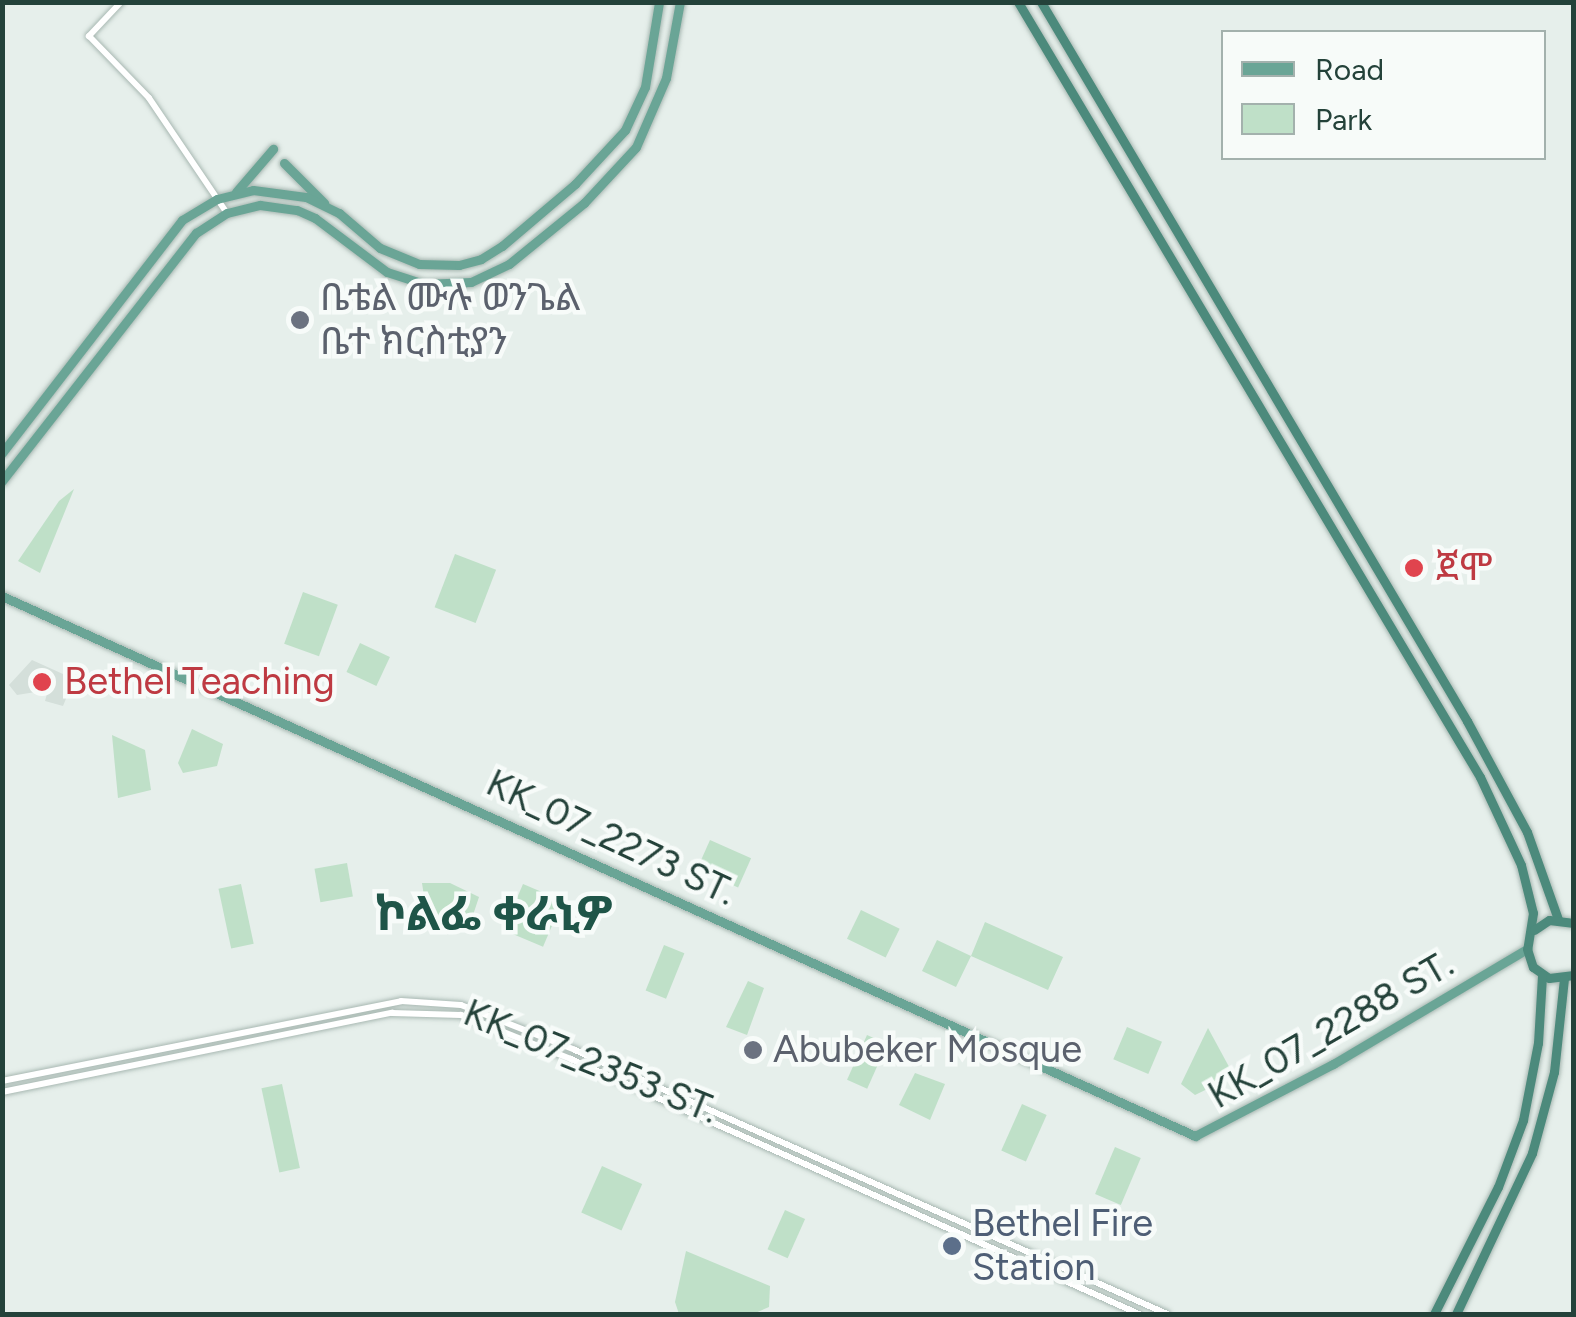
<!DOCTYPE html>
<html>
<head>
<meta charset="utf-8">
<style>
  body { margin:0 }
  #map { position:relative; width:1576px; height:1317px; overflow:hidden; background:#e6efeb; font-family:Figtree,"Noto Sans Ethiopic",sans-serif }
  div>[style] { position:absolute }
  .built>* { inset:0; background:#d4dfda }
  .green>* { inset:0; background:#bfe0c8; transform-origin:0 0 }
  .roads { filter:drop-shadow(0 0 2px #a8b8b2) drop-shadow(0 0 2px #a8b8b2) }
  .tertiary>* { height:6px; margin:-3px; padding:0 3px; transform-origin:3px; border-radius:3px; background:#fff }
  .primary>* { height:9px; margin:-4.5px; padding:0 4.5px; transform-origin:4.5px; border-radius:4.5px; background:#6aa596 }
  .trunk>* { height:9px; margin:-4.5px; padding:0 4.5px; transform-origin:4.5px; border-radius:4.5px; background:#4c8a7c }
  .dots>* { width:28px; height:28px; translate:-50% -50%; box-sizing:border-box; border:5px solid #f7fbf9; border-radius:50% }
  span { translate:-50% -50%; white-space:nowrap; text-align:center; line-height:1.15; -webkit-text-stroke:9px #f7fbf9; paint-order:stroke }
  .worship-label { font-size:38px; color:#5b616d }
  .left { translate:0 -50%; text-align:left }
  .health-label { font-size:38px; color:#be3a42 }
  .street-label { font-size:38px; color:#24423a }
  .service-label { font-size:38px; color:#4e5e75 }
  .district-label { font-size:48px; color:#1f5548; font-weight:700 }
  .frame { position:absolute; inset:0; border:5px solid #24423a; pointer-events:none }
  .legend { position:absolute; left:1221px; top:30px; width:325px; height:130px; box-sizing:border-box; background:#f7fbf9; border:2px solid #a3b1ad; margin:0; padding:12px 18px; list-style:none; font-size:30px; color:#24423a }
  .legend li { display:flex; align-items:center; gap:20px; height:50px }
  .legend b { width:50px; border:2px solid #a3b1ad }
</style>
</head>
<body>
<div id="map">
  <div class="built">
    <i style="clip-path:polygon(32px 660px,74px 679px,63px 706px,45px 701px,48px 690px,17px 695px,9px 685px)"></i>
  </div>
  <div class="green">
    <i style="clip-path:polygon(74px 489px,40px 573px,18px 561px,59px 501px)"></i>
    <i style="left:455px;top:554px;width:44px;height:57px;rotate:21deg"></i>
    <i style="left:303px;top:592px;width:37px;height:55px;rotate:20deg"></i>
    <i style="left:360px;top:643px;width:33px;height:32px;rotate:25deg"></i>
    <i style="clip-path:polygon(192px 729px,223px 744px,217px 766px,183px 773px,178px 763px)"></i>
    <i style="clip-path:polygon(112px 735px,145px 750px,151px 790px,118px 798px)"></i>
    <i style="left:710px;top:840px;width:45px;height:32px;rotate:24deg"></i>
    <i style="left:347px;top:863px;width:34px;height:33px;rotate:80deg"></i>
    <i style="clip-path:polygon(422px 883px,450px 883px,479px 897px,471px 921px,427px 916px)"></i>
    <i style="left:241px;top:884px;width:61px;height:23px;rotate:78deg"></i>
    <i style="left:523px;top:884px;width:43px;height:50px;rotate:23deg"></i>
    <i style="left:861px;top:910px;width:43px;height:32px;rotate:26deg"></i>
    <i style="clip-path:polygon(985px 922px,1063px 957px,1048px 990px,971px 956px,956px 987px,922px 971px,937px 940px,971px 956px)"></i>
    <i style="left:664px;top:945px;width:22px;height:49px;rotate:22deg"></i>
    <i style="clip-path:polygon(748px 981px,764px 988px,747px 1035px,726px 1027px)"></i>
    <i style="left:1127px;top:1027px;width:38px;height:35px;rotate:23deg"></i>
    <i style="clip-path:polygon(1208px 1028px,1234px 1076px,1195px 1095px,1181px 1084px)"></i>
    <i style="left:867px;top:1035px;width:22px;height:49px;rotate:24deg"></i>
    <i style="clip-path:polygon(915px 1073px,945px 1084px,930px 1120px,899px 1105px)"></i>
    <i style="left:282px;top:1084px;width:86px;height:21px;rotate:78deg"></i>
    <i style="left:1022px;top:1104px;width:27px;height:51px;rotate:24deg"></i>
    <i style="left:1115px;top:1147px;width:28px;height:51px;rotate:23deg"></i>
    <i style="left:602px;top:1166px;width:44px;height:51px;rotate:24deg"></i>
    <i style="left:785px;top:1210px;width:22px;height:43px;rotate:24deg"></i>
    <i style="clip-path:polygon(686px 1251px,770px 1286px,769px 1307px,753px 1314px,679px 1314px,675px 1302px)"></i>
  </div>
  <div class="roads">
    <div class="tertiary">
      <i style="left:121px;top:2px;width:47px;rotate:133.3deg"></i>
      <i style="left:89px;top:36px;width:86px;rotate:45.9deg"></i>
      <i style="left:149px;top:98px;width:139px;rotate:55.9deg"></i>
      <i style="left:2px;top:1081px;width:407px;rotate:-11.3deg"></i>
      <i style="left:401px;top:1001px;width:60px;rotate:3.8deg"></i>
      <i style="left:461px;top:1005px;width:123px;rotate:21.5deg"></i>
      <i style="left:575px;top:1050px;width:648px;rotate:24.03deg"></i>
      <i style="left:2px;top:1092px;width:398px;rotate:-11.5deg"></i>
      <i style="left:392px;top:1013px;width:69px;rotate:1.7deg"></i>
      <i style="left:461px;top:1015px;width:118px;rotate:21.8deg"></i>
      <i style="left:571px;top:1059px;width:623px;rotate:24.18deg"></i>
    </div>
    <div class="primary">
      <i style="left:284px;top:163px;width:57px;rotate:45deg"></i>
      <i style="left:236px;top:192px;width:57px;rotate:-49.3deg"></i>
      <i style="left:2px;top:453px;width:294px;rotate:-52.3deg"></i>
      <i style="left:182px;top:220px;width:41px;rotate:-31deg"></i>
      <i style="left:217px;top:199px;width:37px;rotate:-14deg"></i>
      <i style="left:253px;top:190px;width:53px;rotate:7.5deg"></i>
      <i style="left:306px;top:197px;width:37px;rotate:26deg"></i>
      <i style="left:339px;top:213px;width:54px;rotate:40.5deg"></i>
      <i style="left:380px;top:248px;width:42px;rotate:22.3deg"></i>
      <i style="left:419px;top:264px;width:40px;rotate:1.4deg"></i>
      <i style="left:459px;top:265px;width:23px;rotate:-15deg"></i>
      <i style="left:481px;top:259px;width:25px;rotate:-32deg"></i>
      <i style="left:502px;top:246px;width:96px;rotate:-40.3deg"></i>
      <i style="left:575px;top:184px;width:74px;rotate:-47.2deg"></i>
      <i style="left:625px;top:130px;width:47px;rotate:-65.1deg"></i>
      <i style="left:645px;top:87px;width:86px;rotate:-80.6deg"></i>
      <i style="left:2px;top:481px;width:315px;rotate:-52deg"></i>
      <i style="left:196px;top:233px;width:37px;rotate:-33deg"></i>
      <i style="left:227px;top:213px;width:34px;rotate:-14deg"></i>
      <i style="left:260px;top:205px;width:37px;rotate:8deg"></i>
      <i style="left:297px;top:210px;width:20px;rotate:24deg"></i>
      <i style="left:315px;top:218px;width:90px;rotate:36.9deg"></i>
      <i style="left:387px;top:272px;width:39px;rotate:18deg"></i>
      <i style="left:424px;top:284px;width:47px;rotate:-2.4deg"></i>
      <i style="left:471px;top:282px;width:42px;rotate:-25.3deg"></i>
      <i style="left:509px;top:264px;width:97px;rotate:-39.1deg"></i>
      <i style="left:584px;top:203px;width:76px;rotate:-47.1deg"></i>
      <i style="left:636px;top:147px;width:75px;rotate:-66.5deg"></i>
      <i style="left:666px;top:78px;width:77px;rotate:-79.6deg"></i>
      <i style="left:2px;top:596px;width:1310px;rotate:24.35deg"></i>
      <i style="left:1195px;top:1136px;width:156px;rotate:-27.6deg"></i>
      <i style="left:1333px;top:1064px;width:226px;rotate:-30.7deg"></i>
    </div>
    <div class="trunk">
      <i style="left:1018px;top:2px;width:902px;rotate:59.2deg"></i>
      <i style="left:1480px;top:777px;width:97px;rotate:65deg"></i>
      <i style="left:1521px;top:865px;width:49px;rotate:76deg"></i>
      <i style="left:1533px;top:913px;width:36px;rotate:99deg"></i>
      <i style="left:1527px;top:949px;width:19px;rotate:72deg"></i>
      <i style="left:1533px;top:967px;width:19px;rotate:35deg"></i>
      <i style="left:1549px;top:978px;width:25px;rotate:-7deg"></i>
      <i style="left:1041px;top:2px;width:836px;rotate:59.35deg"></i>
      <i style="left:1467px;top:721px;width:126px;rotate:61.6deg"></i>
      <i style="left:1527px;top:832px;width:92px;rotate:70.4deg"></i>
      <i style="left:1534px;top:930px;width:18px;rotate:-34deg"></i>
      <i style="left:1549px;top:920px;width:25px;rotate:7deg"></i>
      <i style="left:1434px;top:1314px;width:142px;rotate:-63.3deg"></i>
      <i style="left:1498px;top:1187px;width:72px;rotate:-69.5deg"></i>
      <i style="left:1523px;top:1120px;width:78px;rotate:-79deg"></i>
      <i style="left:1538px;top:1043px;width:68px;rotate:-86.6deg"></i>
      <i style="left:1456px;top:1314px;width:178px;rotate:-64.7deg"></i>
      <i style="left:1532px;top:1153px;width:84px;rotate:-74.8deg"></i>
      <i style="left:1554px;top:1072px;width:94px;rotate:-83.9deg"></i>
    </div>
  </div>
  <div class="dots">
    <i style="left:300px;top:320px;background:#6b7280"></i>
    <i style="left:1414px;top:568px;background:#e0444e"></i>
    <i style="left:42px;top:682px;background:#e0444e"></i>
    <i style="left:753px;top:1050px;background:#6b7280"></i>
    <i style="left:952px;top:1246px;background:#5c6f8a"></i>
  </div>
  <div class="worship-label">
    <span class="left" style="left:320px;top:320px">ቤቴል ሙሉ ወንጌል<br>ቤተ ክርስቲያን</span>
    <span class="left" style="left:773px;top:1050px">Abubeker Mosque</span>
  </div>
  <div class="health-label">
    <span class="left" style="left:1436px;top:568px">ጀሞ</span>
    <span class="left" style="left:64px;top:682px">Bethel Teaching</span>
  </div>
  <div class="street-label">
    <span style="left:611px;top:838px;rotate:25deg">KK_07_2273 ST.</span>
    <span style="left:1331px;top:1030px;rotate:-30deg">KK_07_2288 ST.</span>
    <span style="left:591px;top:1062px;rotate:22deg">KK_07_2353 ST.</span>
  </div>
  <div class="service-label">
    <span class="left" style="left:972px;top:1246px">Bethel Fire<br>Station</span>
  </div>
  <div class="district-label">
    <span style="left:494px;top:914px">ኮልፌ ቀራኒዎ</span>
  </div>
  <div class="frame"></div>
  <ul class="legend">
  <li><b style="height:12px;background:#6aa596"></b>Road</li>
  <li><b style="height:28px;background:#bfe0c8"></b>Park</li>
  </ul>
</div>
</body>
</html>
